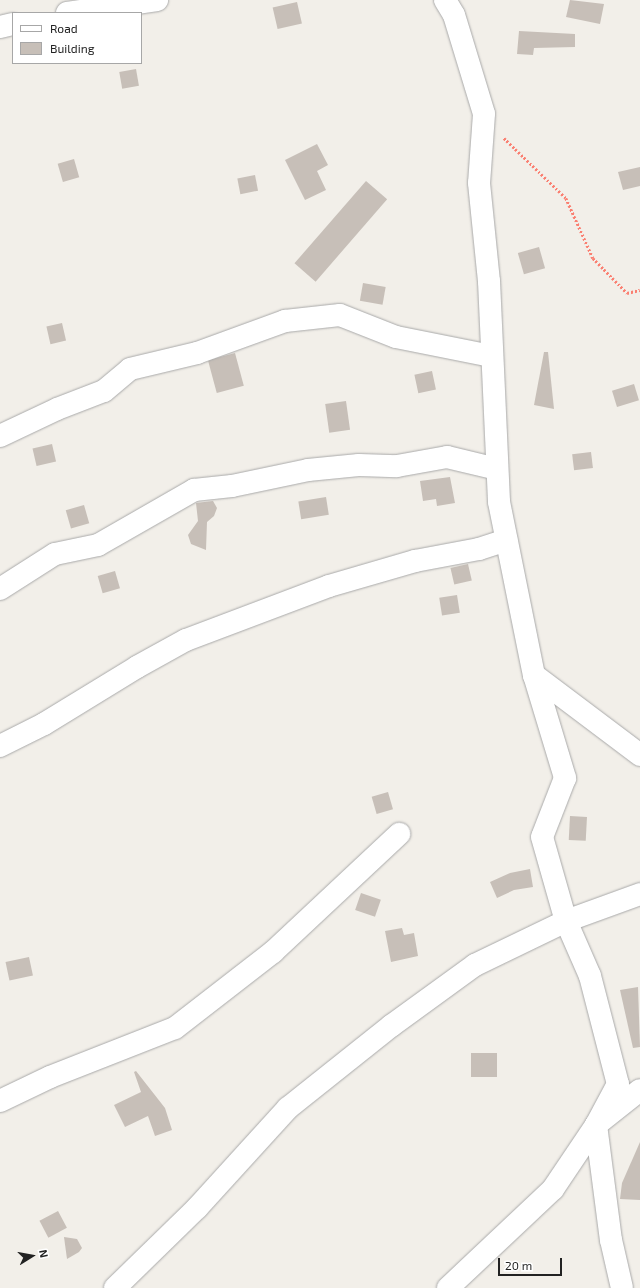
<!DOCTYPE html>
<html>
<head>
<meta charset="utf-8">
<style>
  body { margin:0 }
  #map { position:relative; width:640px; height:1288px; overflow:hidden; background:#f2efe9; font-family:"Exo 2",sans-serif }
  div>[style] { position:absolute }
  .building>* { inset:0; background:#c7bfb8; transform-origin:0 0 }
  .path>* { height:2.5px; margin-top:-1.25px; transform-origin:0; background:repeating-linear-gradient(90deg,#fa8072 0 2px,transparent 0 4px) }
  .roads { filter:drop-shadow(0 0 1px #a9a9a9) drop-shadow(0 0 1px #a9a9a9) }
  .minor>* { height:22px; margin:-11px; padding:0 11px; transform-origin:11px; border-radius:11px; background:#fff }
  span { translate:-50% -50%; white-space:nowrap; text-align:center; line-height:1.15; -webkit-text-stroke:3.5px #fff; paint-order:stroke }
  .legend { position:absolute; left:12px; top:12px; width:130px; height:52px; box-sizing:border-box; background:#fff; border:1px solid #a7a7a7; margin:0; padding:5px 7px; list-style:none; font-size:12px; color:#222 }
  .legend li { display:flex; align-items:center; gap:8px; height:20px }
  .legend b { width:20px; border:1px solid #a7a7a7 }
  .north { position:absolute; left:12px; top:1236px; width:40px; height:40px; -webkit-text-stroke:3px #fff; paint-order:stroke; rotate:79deg; font-size:11px; font-weight:700; line-height:16px; text-align:center; color:#222 }
  .north::after { content:''; display:block; margin:auto; width:14px; height:18px; background:#222; clip-path:polygon(50% 0,100% 100%,50% 72%,0 100%) }
  .scale { position:absolute; left:498px; top:1258px; width:64px; height:18px; box-sizing:border-box; border:2px solid #222; border-top:0; padding-left:5px; font-size:12px; line-height:14px; white-space:nowrap; color:#222; -webkit-text-stroke:3px #fff; paint-order:stroke }
</style>
</head>
<body>
<div id="map">
  <div class="building">
    <i style="clip-path:polygon(570px 0,604px 4px,600px 24px,566px 17px)"></i>
    <i style="left:297px;top:2px;width:22px;height:25px;rotate:77deg"></i>
    <i style="clip-path:polygon(519px 31px,575px 34px,575px 47px,534px 48px,533px 55px,517px 54px)"></i>
    <i style="left:136px;top:69px;width:17px;height:17px;rotate:80deg"></i>
    <i style="clip-path:polygon(317px 144px,328px 165px,317px 171px,326px 190px,305px 200px,285px 160px)"></i>
    <i style="left:74px;top:159px;width:19px;height:17px;rotate:74deg"></i>
    <i style="clip-path:polygon(640px 167px,640px 186px,623px 190px,618px 172px)"></i>
    <i style="left:255px;top:175px;width:16px;height:18px;rotate:79deg"></i>
    <i style="left:366px;top:181px;width:28px;height:109px;rotate:41deg"></i>
    <i style="left:539px;top:247px;width:22px;height:22px;rotate:74deg"></i>
    <i style="left:363px;top:283px;width:23px;height:18px;rotate:10deg"></i>
    <i style="left:62px;top:323px;width:18px;height:16px;rotate:77deg"></i>
    <i style="clip-path:polygon(544px 352px,548px 352px,554px 409px,534px 405px)"></i>
    <i style="left:235px;top:353px;width:34px;height:28px;rotate:75deg"></i>
    <i style="left:432px;top:371px;width:19px;height:18px;rotate:78deg"></i>
    <i style="left:634px;top:384px;width:17px;height:23px;rotate:73deg"></i>
    <i style="left:346px;top:401px;width:29px;height:21px;rotate:82deg"></i>
    <i style="left:52px;top:444px;width:18px;height:20px;rotate:77deg"></i>
    <i style="left:591px;top:452px;width:16px;height:19px;rotate:83deg"></i>
    <i style="clip-path:polygon(450px 477px,455px 503px,437px 506px,436px 499px,423px 501px,420px 481px)"></i>
    <i style="left:326px;top:497px;width:18px;height:28px;rotate:81deg"></i>
    <i style="clip-path:polygon(213px 501px,217px 508px,214px 516px,207px 522px,206px 550px,191px 544px,188px 535px,198px 521px,196px 503px)"></i>
    <i style="left:84px;top:505px;width:19px;height:19px;rotate:74deg"></i>
    <i style="left:468px;top:564px;width:17px;height:18px;rotate:77deg"></i>
    <i style="left:115px;top:571px;width:18px;height:18px;rotate:74deg"></i>
    <i style="left:457px;top:595px;width:18px;height:18px;rotate:81deg"></i>
    <i style="left:388px;top:792px;width:18px;height:17px;rotate:74deg"></i>
    <i style="left:570px;top:816px;width:17px;height:24px;rotate:3deg"></i>
    <i style="clip-path:polygon(530px 869px,533px 887px,514px 890px,497px 898px,490px 882px,510px 873px)"></i>
    <i style="left:361px;top:893px;width:21px;height:18px;rotate:19deg"></i>
    <i style="clip-path:polygon(402px 928px,404px 935px,414px 933px,418px 956px,391px 962px,385px 931px)"></i>
    <i style="left:29px;top:957px;width:19px;height:24px;rotate:78deg"></i>
    <i style="clip-path:polygon(638px 987px,640px 1047px,633px 1048px,620px 990px)"></i>
    <i style="left:471px;top:1053px;width:26px;height:24px"></i>
    <i style="clip-path:polygon(136px 1071px,165px 1108px,172px 1130px,155px 1136px,148px 1116px,125px 1127px,114px 1105px,141px 1092px,134px 1072px)"></i>
    <i style="clip-path:polygon(640px 1142px,640px 1200px,620px 1199px,622px 1183px)"></i>
    <i style="left:58px;top:1211px;width:19px;height:21px;rotate:62deg"></i>
    <i style="clip-path:polygon(64px 1237px,77px 1239px,82px 1248px,79px 1252px,67px 1259px)"></i>
  </div>
  <div class="path">
    <i style="left:504px;top:138px;width:86px;rotate:44.1deg"></i>
    <i style="left:566px;top:198px;width:66px;rotate:65.8deg"></i>
    <i style="left:593px;top:258px;width:49px;rotate:45.8deg"></i>
    <i style="left:627px;top:293px;width:13px;rotate:-13deg"></i>
  </div>
  <div class="roads">
    <div class="minor">
      <i style="left:445px;top:0;width:17px;rotate:59deg"></i>
      <i style="left:454px;top:15px;width:103px;rotate:73.1deg"></i>
      <i style="left:484px;top:114px;width:69px;rotate:94.1deg"></i>
      <i style="left:479px;top:183px;width:99px;rotate:84.2deg"></i>
      <i style="left:489px;top:281px;width:221px;rotate:87.4deg"></i>
      <i style="left:499px;top:502px;width:177px;rotate:78.6deg"></i>
      <i style="left:534px;top:675px;width:133px;rotate:37deg"></i>
      <i style="left:67px;top:13px;width:91px;rotate:-8.2deg"></i>
      <i style="left:0;top:27px;width:13px;rotate:-13deg"></i>
      <i style="left:0;top:436px;width:63px;rotate:-25.3deg"></i>
      <i style="left:57px;top:409px;width:50px;rotate:-21deg"></i>
      <i style="left:104px;top:391px;width:34px;rotate:-40deg"></i>
      <i style="left:130px;top:369px;width:69px;rotate:-13.4deg"></i>
      <i style="left:197px;top:353px;width:94px;rotate:-20deg"></i>
      <i style="left:285px;top:321px;width:55px;rotate:-6.2deg"></i>
      <i style="left:340px;top:315px;width:60px;rotate:21.4deg"></i>
      <i style="left:396px;top:337px;width:97px;rotate:11.3deg"></i>
      <i style="left:0;top:589px;width:65px;rotate:-32.5deg"></i>
      <i style="left:55px;top:554px;width:44px;rotate:-11.8deg"></i>
      <i style="left:98px;top:545px;width:111px;rotate:-29.8deg"></i>
      <i style="left:194px;top:490px;width:38px;rotate:-6deg"></i>
      <i style="left:232px;top:486px;width:78px;rotate:-11.9deg"></i>
      <i style="left:308px;top:470px;width:51px;rotate:-5.6deg"></i>
      <i style="left:359px;top:465px;width:38px;rotate:2deg"></i>
      <i style="left:397px;top:466px;width:51px;rotate:-10.2deg"></i>
      <i style="left:447px;top:457px;width:51px;rotate:13.5deg"></i>
      <i style="left:534px;top:675px;width:108px;rotate:73.2deg"></i>
      <i style="left:565px;top:778px;width:63px;rotate:111.3deg"></i>
      <i style="left:542px;top:837px;width:87px;rotate:74.1deg"></i>
      <i style="left:566px;top:921px;width:60px;rotate:66.4deg"></i>
      <i style="left:590px;top:976px;width:112px;rotate:75.5deg"></i>
      <i style="left:618px;top:1084px;width:47px;rotate:118.2deg"></i>
      <i style="left:596px;top:1125px;width:116px;rotate:82.6deg"></i>
      <i style="left:611px;top:1240px;width:49px;rotate:77.1deg"></i>
      <i style="left:0;top:746px;width:49px;rotate:-26.6deg"></i>
      <i style="left:44px;top:724px;width:109px;rotate:-31.5deg"></i>
      <i style="left:137px;top:667px;width:56px;rotate:-28.9deg"></i>
      <i style="left:186px;top:640px;width:153px;rotate:-20.7deg"></i>
      <i style="left:329px;top:586px;width:90px;rotate:-16.2deg"></i>
      <i style="left:415px;top:561px;width:65px;rotate:-10.6deg"></i>
      <i style="left:479px;top:549px;width:29px;rotate:-18deg"></i>
      <i style="left:0;top:1101px;width:55px;rotate:-25.6deg"></i>
      <i style="left:50px;top:1077px;width:134px;rotate:-21.4deg"></i>
      <i style="left:175px;top:1028px;width:124px;rotate:-37.8deg"></i>
      <i style="left:273px;top:952px;width:173px;rotate:-43.1deg"></i>
      <i style="left:115px;top:1288px;width:115px;rotate:-44.3deg"></i>
      <i style="left:197px;top:1208px;width:135px;rotate:-47.7deg"></i>
      <i style="left:288px;top:1108px;width:132px;rotate:-38.5deg"></i>
      <i style="left:391px;top:1026px;width:104px;rotate:-36deg"></i>
      <i style="left:475px;top:965px;width:101px;rotate:-25.8deg"></i>
      <i style="left:566px;top:921px;width:79px;rotate:-20deg"></i>
      <i style="left:448px;top:1288px;width:144px;rotate:-43.3deg"></i>
      <i style="left:553px;top:1189px;width:77px;rotate:-56.1deg"></i>
      <i style="left:596px;top:1125px;width:56px;rotate:-38.5deg"></i>
    </div>
  </div>
  <ul class="legend">
  <li><b style="height:5px;background:#fff"></b>Road</li>
  <li><b style="height:11px;background:#c7bfb8"></b>Building</li>
  </ul>
  <div class="north">N</div>
  <div class="scale">20 m</div>
</div>
</body>
</html>
